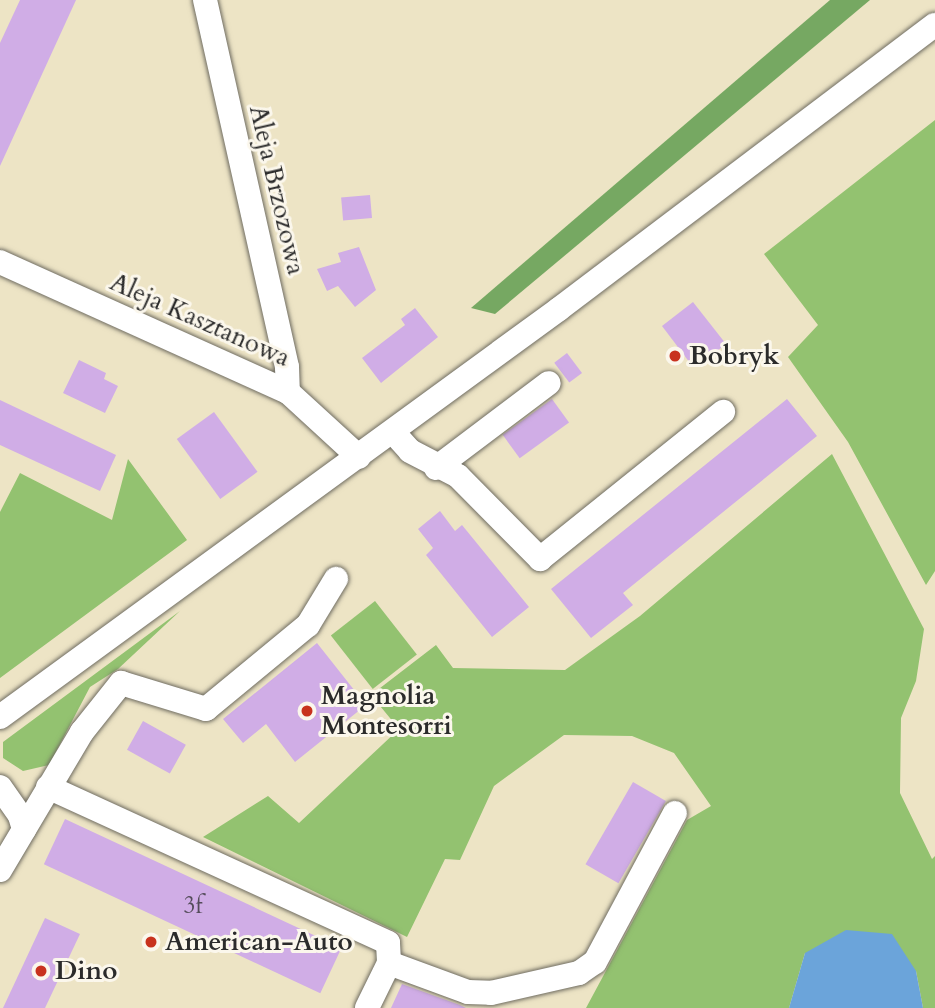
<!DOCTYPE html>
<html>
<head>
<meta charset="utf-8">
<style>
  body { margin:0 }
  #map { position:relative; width:935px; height:1008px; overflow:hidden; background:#ede4c5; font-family:Cardo,serif }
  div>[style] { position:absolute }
  .green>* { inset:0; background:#93c270; transform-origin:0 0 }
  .forest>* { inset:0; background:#76a862 }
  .water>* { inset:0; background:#6ba4da }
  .building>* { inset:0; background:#d0ade6; transform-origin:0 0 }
  .roads { filter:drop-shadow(0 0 2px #6f6c61) drop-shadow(0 0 2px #6f6c61) }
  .minor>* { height:24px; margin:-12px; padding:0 12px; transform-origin:12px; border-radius:12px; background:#fff }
  .dots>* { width:19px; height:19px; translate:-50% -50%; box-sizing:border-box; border:4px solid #fbf7ec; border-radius:50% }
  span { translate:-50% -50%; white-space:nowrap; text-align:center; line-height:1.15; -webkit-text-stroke:6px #fbf7ec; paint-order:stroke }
  .number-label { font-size:23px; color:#544c5a }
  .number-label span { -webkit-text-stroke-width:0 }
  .street-label { font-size:26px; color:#2b2b2b }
  .poi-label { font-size:26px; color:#2b2b2b; font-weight:700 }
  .left { translate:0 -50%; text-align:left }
</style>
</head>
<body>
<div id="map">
  <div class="green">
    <i style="clip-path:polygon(935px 120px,935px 571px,926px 585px,848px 442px,788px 357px,818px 325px,764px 254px)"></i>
    <i style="clip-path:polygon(832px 454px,924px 629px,916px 681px,901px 718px,900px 793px,932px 859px,935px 856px,935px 1008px,923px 1008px,916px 971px,805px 953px,789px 1008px,586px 1008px,687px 820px,711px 806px,674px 753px,632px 736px,564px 735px,494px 786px,460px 860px,445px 859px,407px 937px,203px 837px,268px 796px,299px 823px,399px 729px,371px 695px,436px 645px,453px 668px,565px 670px,640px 616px)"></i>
    <i style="clip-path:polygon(128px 459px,187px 540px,0 678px,0 512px,20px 473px,112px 520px)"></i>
    <i style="left:375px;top:601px;width:68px;height:56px;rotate:52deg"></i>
    <i style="clip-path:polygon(180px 611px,118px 669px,90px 687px,49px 765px,23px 771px,3px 758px,3px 742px)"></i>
  </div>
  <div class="forest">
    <i style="clip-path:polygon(830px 0,870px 0,495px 314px,471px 308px)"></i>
  </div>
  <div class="water">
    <i style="clip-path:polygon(846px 930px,892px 934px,916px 971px,923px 1008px,789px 1008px,805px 953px)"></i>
  </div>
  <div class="building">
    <i style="clip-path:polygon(20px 0,76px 0,0 166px,0 43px)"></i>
    <i style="left:370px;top:195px;width:23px;height:29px;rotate:85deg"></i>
    <i style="clip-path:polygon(359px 247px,376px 290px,355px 307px,338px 286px,327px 291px,317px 269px,341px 262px,338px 253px)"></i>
    <i style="clip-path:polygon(693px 302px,726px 344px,699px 365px,690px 363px,662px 326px)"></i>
    <i style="clip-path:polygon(415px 308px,438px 337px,381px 383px,362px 358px,405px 325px,401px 319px)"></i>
    <i style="left:567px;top:353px;width:25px;height:16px;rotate:53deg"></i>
    <i style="clip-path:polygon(79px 360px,106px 373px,104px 379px,118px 386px,105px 413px,63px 393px)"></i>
    <i style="left:552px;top:399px;width:29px;height:61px;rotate:54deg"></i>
    <i style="clip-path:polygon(787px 399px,817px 436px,623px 593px,633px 605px,591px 638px,551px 589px)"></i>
    <i style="clip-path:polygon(0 400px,116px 455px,100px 491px,0 445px)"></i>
    <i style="left:214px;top:412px;width:74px;height:46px;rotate:54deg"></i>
    <i style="clip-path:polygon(440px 511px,455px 531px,462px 525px,529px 607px,492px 637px,426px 555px,433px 548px,418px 529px)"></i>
    <i style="clip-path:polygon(317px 643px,366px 705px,295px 762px,266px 724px,243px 743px,223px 719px)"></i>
    <i style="left:143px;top:721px;width:49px;height:33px;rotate:29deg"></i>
    <i style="left:633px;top:782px;width:38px;height:95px;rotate:30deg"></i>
    <i style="left:65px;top:819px;width:305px;height:50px;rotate:25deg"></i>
    <i style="clip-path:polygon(45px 918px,80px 934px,45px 1008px,3px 1008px)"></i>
    <i style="clip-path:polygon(402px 984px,460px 1005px,466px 1008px,391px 1008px)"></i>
  </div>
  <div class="roads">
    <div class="minor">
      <i style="left:205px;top:0;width:376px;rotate:77.4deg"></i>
      <i style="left:287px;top:367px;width:25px;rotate:88deg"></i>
      <i style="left:0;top:262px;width:316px;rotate:24.3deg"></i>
      <i style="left:288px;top:392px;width:96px;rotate:42.5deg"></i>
      <i style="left:393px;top:432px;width:25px;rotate:48deg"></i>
      <i style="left:410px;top:451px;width:54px;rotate:27.5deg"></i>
      <i style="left:458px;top:476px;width:117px;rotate:45.3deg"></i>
      <i style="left:540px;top:559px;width:235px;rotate:-38.8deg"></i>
      <i style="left:436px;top:468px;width:141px;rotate:-37deg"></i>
      <i style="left:0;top:717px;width:692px;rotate:-36.12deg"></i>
      <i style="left:559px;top:309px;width:471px;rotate:-37.1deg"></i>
      <i style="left:0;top:787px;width:35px;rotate:55deg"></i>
      <i style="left:20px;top:816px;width:14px;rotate:73deg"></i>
      <i style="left:48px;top:787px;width:374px;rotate:24.6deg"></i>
      <i style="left:388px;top:943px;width:20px;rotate:87deg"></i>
      <i style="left:389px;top:963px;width:50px;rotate:116.1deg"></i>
      <i style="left:0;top:870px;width:161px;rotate:-59.3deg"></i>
      <i style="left:82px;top:732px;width:63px;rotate:-51.5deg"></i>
      <i style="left:121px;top:683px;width:89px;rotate:17deg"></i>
      <i style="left:206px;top:709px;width:132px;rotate:-39.5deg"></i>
      <i style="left:308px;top:625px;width:54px;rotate:-58.7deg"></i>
      <i style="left:389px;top:963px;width:84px;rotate:20.2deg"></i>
      <i style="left:468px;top:992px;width:23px;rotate:2deg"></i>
      <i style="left:491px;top:993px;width:90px;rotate:-12.8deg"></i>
      <i style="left:579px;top:973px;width:19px;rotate:-35deg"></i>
      <i style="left:595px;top:962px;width:169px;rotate:-61.8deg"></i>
    </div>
  </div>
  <div class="dots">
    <i style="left:675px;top:356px;background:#c8321e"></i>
    <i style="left:307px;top:711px;background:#c8321e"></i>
    <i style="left:151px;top:942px;background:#c8321e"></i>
    <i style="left:41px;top:971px;background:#c8321e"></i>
  </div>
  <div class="number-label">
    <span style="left:193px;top:906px">3f</span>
  </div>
  <div class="street-label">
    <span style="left:277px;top:190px;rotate:77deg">Aleja Brzozowa</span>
    <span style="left:200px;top:320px;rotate:24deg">Aleja Kasztanowa</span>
  </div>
  <div class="poi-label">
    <span class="left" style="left:689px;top:356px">Bobryk</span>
    <span class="left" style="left:321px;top:711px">Magnolia<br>Montesorri</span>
    <span class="left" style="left:165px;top:942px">American-Auto</span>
    <span class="left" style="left:55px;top:971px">Dino</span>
  </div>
</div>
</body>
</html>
